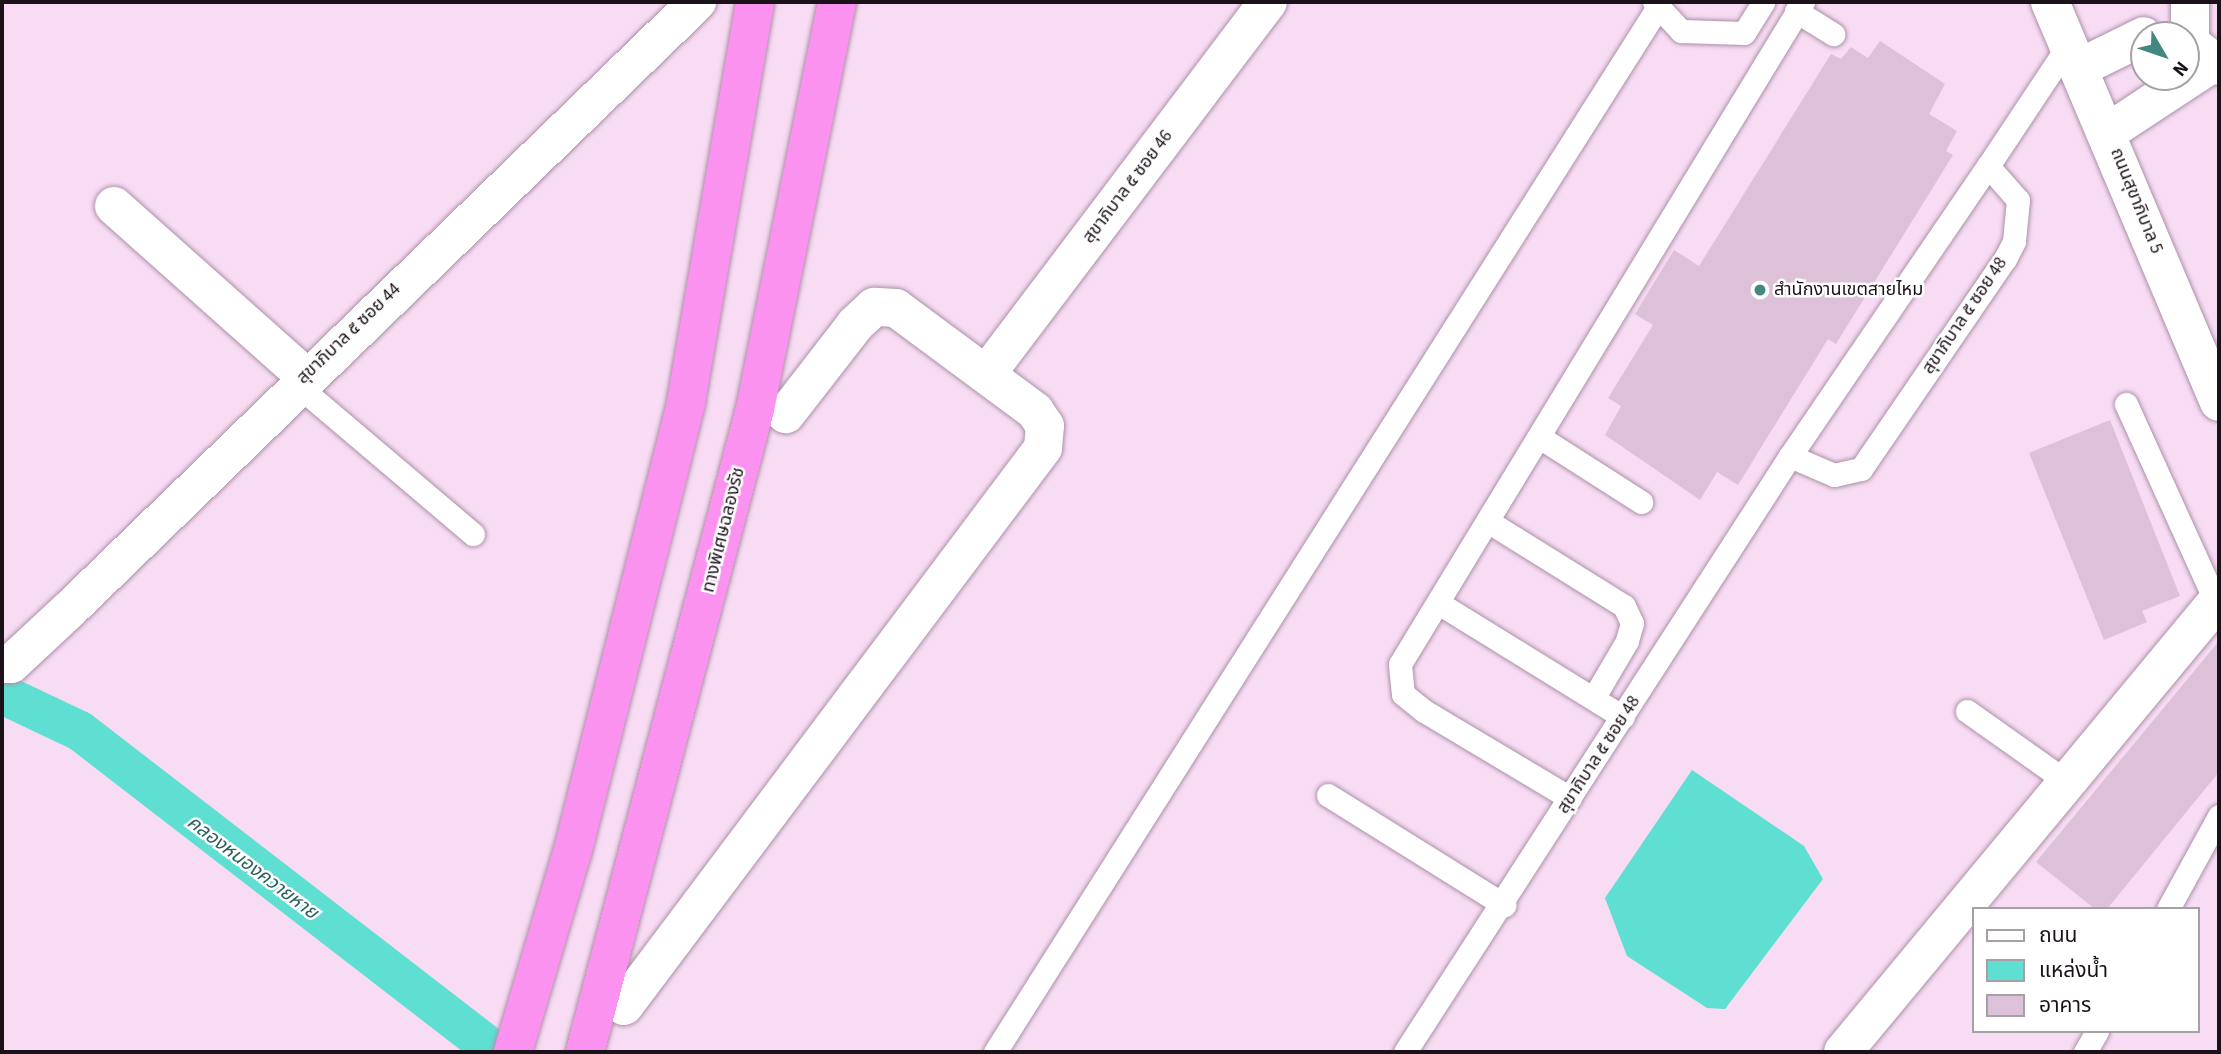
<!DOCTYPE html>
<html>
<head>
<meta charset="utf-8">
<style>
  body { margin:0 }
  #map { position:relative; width:2221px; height:1054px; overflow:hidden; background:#f8dcf4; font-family:"Source Sans 3","Noto Sans Thai",sans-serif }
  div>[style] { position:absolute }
  .water>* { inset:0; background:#5edfd2 }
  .canal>* { height:40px; margin:-20px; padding:0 20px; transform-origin:20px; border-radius:20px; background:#5edfd2 }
  .building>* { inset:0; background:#dcc1d8 }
  .roads { filter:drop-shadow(0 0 2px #ab91a7) drop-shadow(0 0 2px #ab91a7) }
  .lane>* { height:23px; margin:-11.5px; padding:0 11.5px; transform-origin:11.5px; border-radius:11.5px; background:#fff }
  .street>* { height:38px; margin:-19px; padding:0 19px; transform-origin:19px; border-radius:19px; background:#fff }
  .secondary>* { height:38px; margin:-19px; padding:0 19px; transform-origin:19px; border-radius:19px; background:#fff }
  .highway>* { height:38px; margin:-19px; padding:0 19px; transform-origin:19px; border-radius:19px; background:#fb92f0 }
  .dots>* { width:19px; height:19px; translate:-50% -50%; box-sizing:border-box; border:4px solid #fff; border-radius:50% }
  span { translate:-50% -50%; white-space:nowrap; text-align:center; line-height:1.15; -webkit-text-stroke:5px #fff; paint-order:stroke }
  .street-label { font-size:18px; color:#1b1119 }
  .poi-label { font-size:18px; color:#1b1119 }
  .left { translate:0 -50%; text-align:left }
  .water-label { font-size:19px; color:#2b615b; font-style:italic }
  .frame { position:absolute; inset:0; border:4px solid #1b1119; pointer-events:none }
  .legend { position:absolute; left:1972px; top:907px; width:228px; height:126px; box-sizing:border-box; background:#fff; border:2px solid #a4a0a3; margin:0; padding:9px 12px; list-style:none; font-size:21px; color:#1b1119 }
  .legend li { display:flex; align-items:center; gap:14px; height:35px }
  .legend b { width:35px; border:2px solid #a4a0a3 }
  .north { position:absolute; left:2130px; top:21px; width:70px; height:70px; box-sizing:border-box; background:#fff; border:2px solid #a4a0a3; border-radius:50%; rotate:129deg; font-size:19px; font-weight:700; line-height:28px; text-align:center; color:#1b1119 }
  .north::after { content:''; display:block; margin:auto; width:24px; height:32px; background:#428880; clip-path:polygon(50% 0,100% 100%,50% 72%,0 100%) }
</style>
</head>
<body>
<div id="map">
  <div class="water">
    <i style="clip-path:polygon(1692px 770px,1804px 846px,1823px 879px,1725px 1009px,1707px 1008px,1627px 956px,1605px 898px)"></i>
  </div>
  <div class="canal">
    <i style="left:2px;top:694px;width:86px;rotate:25.4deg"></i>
    <i style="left:80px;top:731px;width:525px;rotate:37.66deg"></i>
  </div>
  <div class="building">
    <i style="clip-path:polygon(1880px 41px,1945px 84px,1929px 114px,1957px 131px,1946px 151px,1953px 155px,1836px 344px,1828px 339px,1738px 485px,1717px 472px,1700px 500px,1605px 435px,1621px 406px,1608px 398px,1653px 325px,1635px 314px,1674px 250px,1699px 266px,1831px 54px,1841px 59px,1851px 47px,1868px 58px)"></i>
    <i style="clip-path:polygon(2110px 420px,2180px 596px,2142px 611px,2147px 622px,2104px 640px,2029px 453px)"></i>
    <i style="clip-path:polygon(2219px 641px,2219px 772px,2107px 909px,2095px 909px,2036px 862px)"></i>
  </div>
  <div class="roads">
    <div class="lane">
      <i style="left:1654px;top:2px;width:40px;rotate:47deg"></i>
      <i style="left:1681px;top:31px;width:63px;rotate:1.8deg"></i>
      <i style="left:1744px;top:33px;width:36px;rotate:-58deg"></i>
      <i style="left:1796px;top:11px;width:44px;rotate:31.9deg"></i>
      <i style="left:296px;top:384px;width:232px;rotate:40.3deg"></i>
      <i style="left:2126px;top:404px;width:217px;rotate:65.6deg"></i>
      <i style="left:1541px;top:438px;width:119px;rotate:32.6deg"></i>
      <i style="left:1790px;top:456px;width:48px;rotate:23.4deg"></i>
      <i style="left:1834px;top:475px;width:28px;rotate:-13deg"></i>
      <i style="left:1861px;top:469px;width:255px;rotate:-55.6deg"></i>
      <i style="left:2005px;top:259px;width:20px;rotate:-63deg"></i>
      <i style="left:2014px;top:241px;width:41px;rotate:-84.4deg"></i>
      <i style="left:2018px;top:200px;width:45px;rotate:-131.4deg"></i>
      <i style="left:1988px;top:166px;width:146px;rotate:-56.4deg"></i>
      <i style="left:1489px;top:522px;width:159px;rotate:31.9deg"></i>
      <i style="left:1624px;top:606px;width:19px;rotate:65deg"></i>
      <i style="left:1632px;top:623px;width:19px;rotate:106deg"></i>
      <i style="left:1627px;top:641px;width:65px;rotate:120.5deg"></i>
      <i style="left:1440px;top:604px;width:215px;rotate:31.7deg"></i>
      <i style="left:1967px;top:711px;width:118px;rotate:35.3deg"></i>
      <i style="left:1328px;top:795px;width:208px;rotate:32deg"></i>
      <i style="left:1570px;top:798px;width:170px;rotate:-149.2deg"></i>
      <i style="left:1424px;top:711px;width:27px;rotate:-141deg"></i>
      <i style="left:1403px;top:694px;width:30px;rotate:-96deg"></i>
      <i style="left:1400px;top:664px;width:775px;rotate:-58.67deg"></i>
      <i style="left:2168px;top:909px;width:106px;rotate:-61.3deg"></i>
      <i style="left:995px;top:1052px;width:1234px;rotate:-57.61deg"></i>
      <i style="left:1405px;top:1052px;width:710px;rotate:-57.14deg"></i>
      <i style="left:1790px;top:456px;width:351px;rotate:-55.7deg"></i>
      <i style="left:2085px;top:1052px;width:24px;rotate:-60deg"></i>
    </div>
    <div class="street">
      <i style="left:2190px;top:2px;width:41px;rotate:90deg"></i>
      <i style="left:2190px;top:43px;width:37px;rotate:38deg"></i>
      <i style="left:2079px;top:68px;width:72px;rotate:-26.2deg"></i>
      <i style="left:2108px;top:132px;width:123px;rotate:-33.4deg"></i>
      <i style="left:114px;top:206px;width:256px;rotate:41.7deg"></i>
      <i style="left:988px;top:372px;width:464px;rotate:-52.9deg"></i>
      <i style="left:2px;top:664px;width:9px"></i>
      <i style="left:11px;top:664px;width:81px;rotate:-43deg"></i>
      <i style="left:70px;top:609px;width:873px;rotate:-44.07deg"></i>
      <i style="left:624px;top:1006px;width:698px;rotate:-53.1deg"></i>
      <i style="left:1043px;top:448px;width:22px;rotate:-85deg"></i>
      <i style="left:1045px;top:426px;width:18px;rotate:-124deg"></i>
      <i style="left:1035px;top:411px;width:173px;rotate:-143.5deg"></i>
      <i style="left:896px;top:308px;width:22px;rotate:-177deg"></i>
      <i style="left:874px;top:307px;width:26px;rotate:137deg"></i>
      <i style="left:855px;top:325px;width:113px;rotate:127.8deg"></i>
      <i style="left:1843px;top:1052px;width:589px;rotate:-50.31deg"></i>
    </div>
    <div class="secondary">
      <i style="left:2050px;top:2px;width:434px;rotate:67.1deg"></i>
    </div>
    <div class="highway">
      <i style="left:513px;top:1052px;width:211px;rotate:-73.5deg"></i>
      <i style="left:573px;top:850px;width:462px;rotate:-75.8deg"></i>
      <i style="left:686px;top:402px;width:406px;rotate:-80.2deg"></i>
      <i style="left:585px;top:1052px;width:665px;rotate:-75.19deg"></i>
      <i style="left:755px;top:409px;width:415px;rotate:-78.6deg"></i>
    </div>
  </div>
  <div class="dots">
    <i style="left:1760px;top:290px;background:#428880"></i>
  </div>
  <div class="street-label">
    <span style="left:1128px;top:187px;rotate:-53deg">สุขาภิบาล ๕ ซอย 46</span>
    <span style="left:2136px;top:201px;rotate:68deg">ถนนสุขาภิบาล 5</span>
    <span style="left:1965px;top:316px;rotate:-56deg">สุขาภิบาล ๕ ซอย 48</span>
    <span style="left:349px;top:334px;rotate:-44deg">สุขาภิบาล ๕ ซอย 44</span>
    <span style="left:724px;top:530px;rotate:-76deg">ทางพิเศษฉลองรัช</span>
    <span style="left:1599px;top:755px;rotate:-57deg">สุขาภิบาล ๕ ซอย 48</span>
  </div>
  <div class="poi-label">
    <span class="left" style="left:1774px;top:290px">สำนักงานเขตสายไหม</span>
  </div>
  <div class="water-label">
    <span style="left:252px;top:868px;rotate:37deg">คลองหนองควายหาย</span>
  </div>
  <div class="frame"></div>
  <ul class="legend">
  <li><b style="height:9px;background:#fff"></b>ถนน</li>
  <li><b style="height:19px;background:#5edfd2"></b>แหล่งน้ำ</li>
  <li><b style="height:19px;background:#dcc1d8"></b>อาคาร</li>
  </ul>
  <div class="north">N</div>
</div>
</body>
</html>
